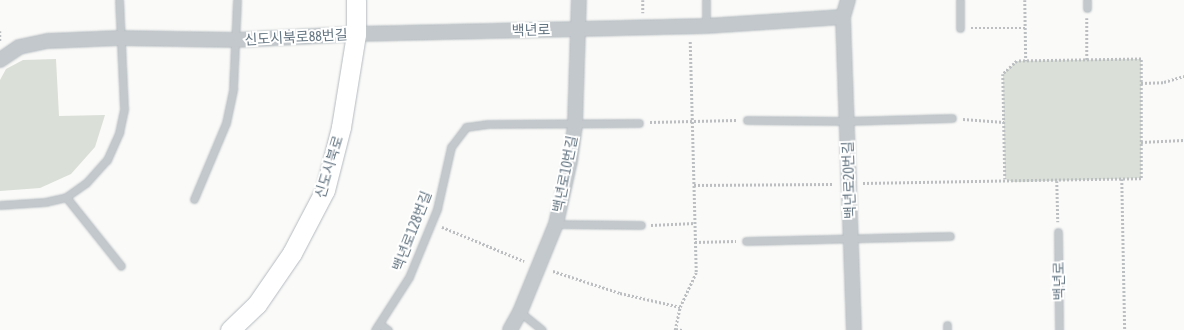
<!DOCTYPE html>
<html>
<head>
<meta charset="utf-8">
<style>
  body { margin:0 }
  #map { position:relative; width:1184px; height:330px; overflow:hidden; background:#fafaf8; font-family:"Asap Condensed","Noto Sans KR",sans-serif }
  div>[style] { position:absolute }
  .green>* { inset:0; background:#dadfd7 }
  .path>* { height:2.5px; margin-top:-1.25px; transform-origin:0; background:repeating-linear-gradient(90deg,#bbbfc2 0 2px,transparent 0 4px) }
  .roads { filter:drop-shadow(0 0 1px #b3babf) drop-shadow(0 0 1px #b3babf) }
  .lane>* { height:7px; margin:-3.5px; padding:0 3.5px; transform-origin:3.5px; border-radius:3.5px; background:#c3c8cc }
  .street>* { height:14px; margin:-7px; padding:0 7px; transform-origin:7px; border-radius:7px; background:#c3c8cc }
  .secondary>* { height:19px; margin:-9.5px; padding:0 9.5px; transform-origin:9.5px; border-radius:9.5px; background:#fff }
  span { translate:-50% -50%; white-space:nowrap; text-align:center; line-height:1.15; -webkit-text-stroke:4px #fff; paint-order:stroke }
  .street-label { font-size:14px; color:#657683 }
</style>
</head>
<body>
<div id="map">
  <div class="green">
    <i style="clip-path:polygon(56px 59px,59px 116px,105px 115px,95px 147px,71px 174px,40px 188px,0 191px,0 80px,6px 69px,23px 60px)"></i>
    <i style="clip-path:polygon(1141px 59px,1141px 178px,1013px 182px,1005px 179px,1003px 74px,1017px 61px)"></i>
  </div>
  <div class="path">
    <i style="left:643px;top:0;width:13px;rotate:90deg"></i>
    <i style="left:1025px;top:0;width:61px;rotate:89.1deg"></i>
    <i style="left:1087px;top:18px;width:42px;rotate:90deg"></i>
    <i style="left:971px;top:28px;width:54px"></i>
    <i style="left:0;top:31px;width:10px;rotate:90deg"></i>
    <i style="left:1141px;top:83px;width:23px;rotate:-2deg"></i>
    <i style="left:1164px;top:82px;width:21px;rotate:-17deg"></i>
    <i style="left:963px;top:119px;width:41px;rotate:4.2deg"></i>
    <i style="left:650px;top:122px;width:87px;rotate:-1.3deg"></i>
    <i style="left:1141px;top:142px;width:43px;rotate:-2.7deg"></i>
    <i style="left:1122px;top:179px;width:151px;rotate:88.9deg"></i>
    <i style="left:1057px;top:181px;width:41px;rotate:88.6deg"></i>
    <i style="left:863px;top:183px;width:278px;rotate:-1deg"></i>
    <i style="left:1141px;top:178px;width:119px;rotate:-90deg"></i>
    <i style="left:1141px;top:59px;width:124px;rotate:179.1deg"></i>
    <i style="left:1017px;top:61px;width:19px;rotate:137deg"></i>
    <i style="left:1003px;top:74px;width:105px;rotate:88.9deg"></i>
    <i style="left:694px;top:185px;width:140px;rotate:-0.4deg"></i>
    <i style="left:651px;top:225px;width:44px;rotate:-2.6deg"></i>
    <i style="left:442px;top:227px;width:89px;rotate:22.5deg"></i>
    <i style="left:695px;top:242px;width:41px;rotate:-1.4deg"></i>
    <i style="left:553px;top:271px;width:71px;rotate:18.2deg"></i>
    <i style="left:620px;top:293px;width:62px;rotate:13.1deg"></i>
    <i style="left:676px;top:329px;width:6px;rotate:9deg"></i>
    <i style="left:675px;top:330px;width:24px;rotate:-78deg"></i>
    <i style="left:680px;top:307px;width:38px;rotate:-65deg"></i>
    <i style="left:696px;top:272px;width:231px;rotate:-91.5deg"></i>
  </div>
  <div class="roads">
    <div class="lane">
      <i style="left:706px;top:0;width:26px;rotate:90deg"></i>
      <i style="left:960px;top:0;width:28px;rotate:90deg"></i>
      <i style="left:1087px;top:0;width:8px;rotate:90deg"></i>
      <i style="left:747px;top:120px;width:99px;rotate:0.6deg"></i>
      <i style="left:846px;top:121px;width:106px;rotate:-1.6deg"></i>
      <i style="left:66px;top:197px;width:88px;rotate:51.4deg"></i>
      <i style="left:194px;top:199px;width:82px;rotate:-67.2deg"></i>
      <i style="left:226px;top:123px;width:35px;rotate:-78deg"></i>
      <i style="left:233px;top:89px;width:89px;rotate:-87.4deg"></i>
      <i style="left:0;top:205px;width:45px;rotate:-3.8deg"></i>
      <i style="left:45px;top:202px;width:22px;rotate:-13deg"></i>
      <i style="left:66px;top:197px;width:24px;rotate:-35deg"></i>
      <i style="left:86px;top:183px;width:31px;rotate:-48deg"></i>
      <i style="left:107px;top:160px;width:30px;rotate:-66deg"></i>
      <i style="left:119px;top:133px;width:25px;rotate:-78deg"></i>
      <i style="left:124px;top:109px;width:109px;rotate:-92.6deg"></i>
      <i style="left:556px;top:224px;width:85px;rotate:0.7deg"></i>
      <i style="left:1058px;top:232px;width:98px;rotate:89.4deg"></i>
      <i style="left:746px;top:241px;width:204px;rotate:-1.4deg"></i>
      <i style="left:520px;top:312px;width:28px;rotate:39deg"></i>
      <i style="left:380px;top:324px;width:10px;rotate:37deg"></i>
      <i style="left:375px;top:330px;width:63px;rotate:-57.3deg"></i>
      <i style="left:409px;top:277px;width:74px;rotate:-67.6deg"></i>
      <i style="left:437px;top:209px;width:64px;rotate:-77.3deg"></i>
      <i style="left:451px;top:147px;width:25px;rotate:-53deg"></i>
      <i style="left:466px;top:127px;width:22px;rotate:-8deg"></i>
      <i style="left:488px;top:124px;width:151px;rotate:-0.4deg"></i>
      <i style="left:947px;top:330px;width:5px;rotate:-90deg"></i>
    </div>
    <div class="street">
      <i style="left:843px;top:17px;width:313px;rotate:88deg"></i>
      <i style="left:0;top:60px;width:23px;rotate:-34deg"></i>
      <i style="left:19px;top:47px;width:30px;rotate:-12deg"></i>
      <i style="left:48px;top:41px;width:71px;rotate:-2.4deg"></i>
      <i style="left:119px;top:38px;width:117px;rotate:1deg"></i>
      <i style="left:236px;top:40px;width:120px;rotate:-2.9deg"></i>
      <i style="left:356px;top:34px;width:350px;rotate:-1.3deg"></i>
      <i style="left:706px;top:26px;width:137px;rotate:-3.8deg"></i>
      <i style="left:843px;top:17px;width:18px;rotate:-74deg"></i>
      <i style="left:510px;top:330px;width:21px;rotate:-61deg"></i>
      <i style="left:520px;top:312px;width:95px;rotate:-67.8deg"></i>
      <i style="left:556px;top:224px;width:65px;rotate:-77.5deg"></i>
      <i style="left:570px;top:161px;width:37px;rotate:-82deg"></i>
      <i style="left:575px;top:124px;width:124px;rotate:-88.2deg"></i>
    </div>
    <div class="secondary">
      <i style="left:230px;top:330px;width:37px;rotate:-44deg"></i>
      <i style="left:257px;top:304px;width:62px;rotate:-55.5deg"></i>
      <i style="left:292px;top:253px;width:71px;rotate:-62.4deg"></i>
      <i style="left:325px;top:190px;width:65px;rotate:-75.7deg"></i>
      <i style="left:341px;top:127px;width:94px;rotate:-80.8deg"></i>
      <i style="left:356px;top:34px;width:34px;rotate:-90deg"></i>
    </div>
  </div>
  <div class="street-label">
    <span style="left:531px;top:30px;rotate:-1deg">백년로</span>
    <span style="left:296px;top:37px;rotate:-3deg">신도시북로88번길</span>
    <span style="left:329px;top:167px;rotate:-73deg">신도시북로</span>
    <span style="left:565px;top:174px;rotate:-79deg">백년로10번길</span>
    <span style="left:849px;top:180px;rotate:-92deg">백년로20번길</span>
    <span style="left:412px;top:231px;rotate:-69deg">백년로128번길</span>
    <span style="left:1059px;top:281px;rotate:-91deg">백년로</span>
  </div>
</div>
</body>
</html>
